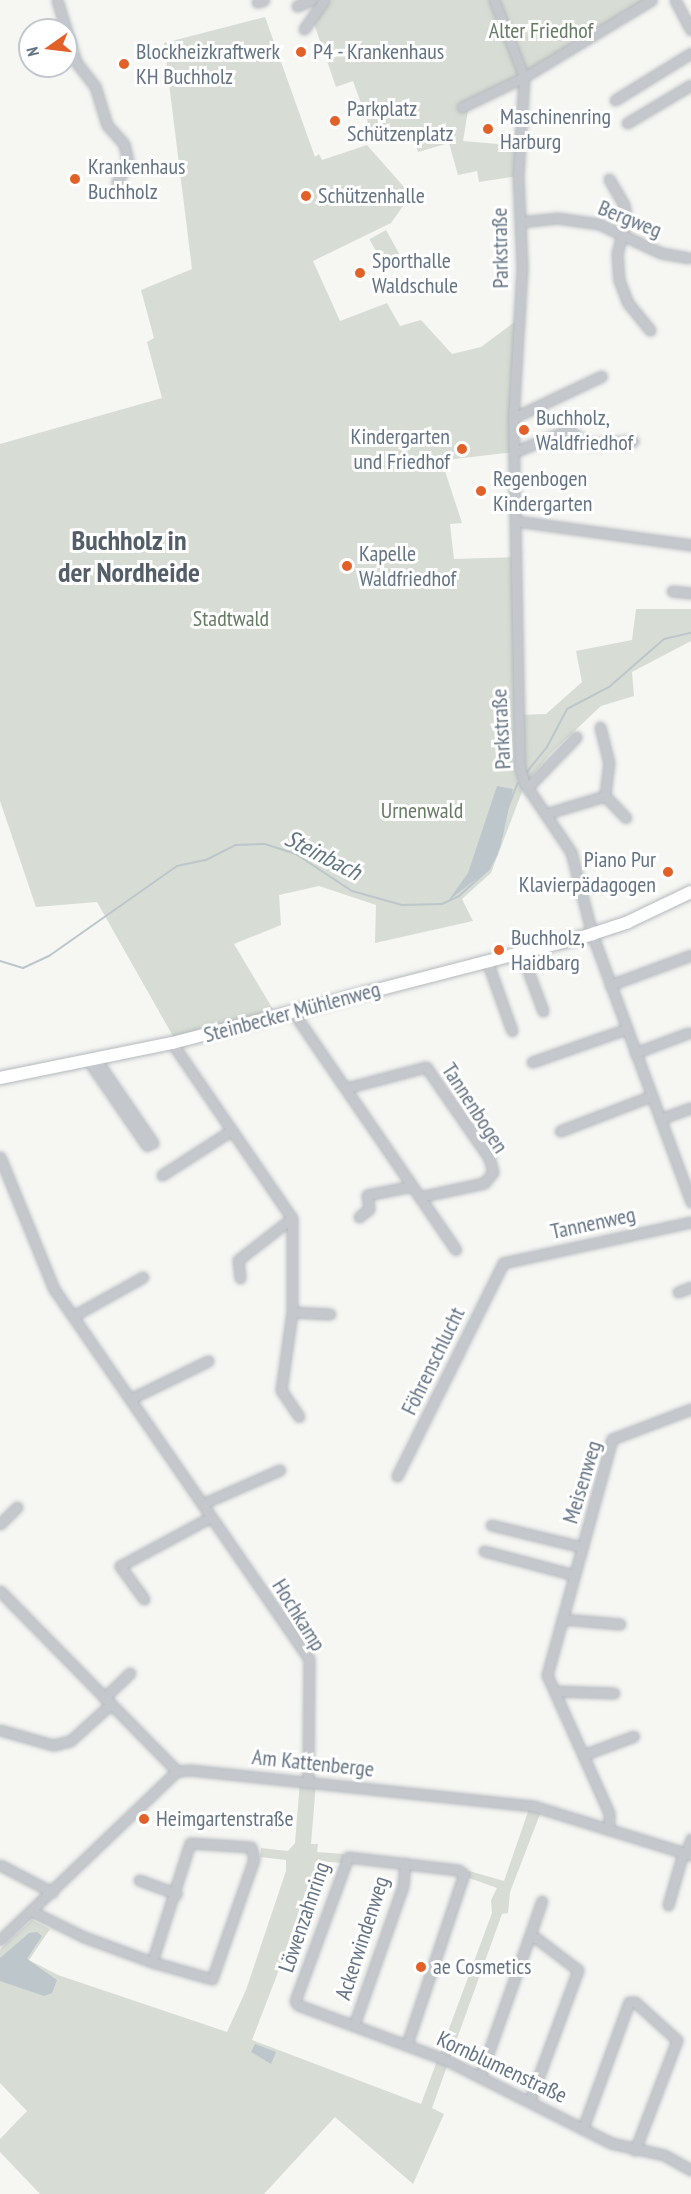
<!DOCTYPE html>
<html>
<head>
<meta charset="utf-8">
<style>
  body { margin:0 }
  #map { position:relative; width:691px; height:2194px; overflow:hidden; background:#f6f6f3; font-family:"PT Sans Narrow",sans-serif }
  div>[style] { position:absolute }
  .green>* { inset:0; background:#d7ddd4; transform-origin:0 0 }
  .water>* { inset:0; background:#bcc6cb }
  .stream>* { height:2px; margin:-1px; padding:0 1px; transform-origin:1px; border-radius:1px; background:#bcc6cb }
  .roads { filter:drop-shadow(0 0 2px #b4b9be) drop-shadow(0 0 2px #b4b9be) }
  .street>* { height:9px; margin:-4.5px; padding:0 4.5px; transform-origin:4.5px; border-radius:4.5px; background:#c4c7cb }
  .secondary>* { height:12px; margin:-6px; padding:0 6px; transform-origin:6px; border-radius:6px; background:#fff }
  .dots>* { width:16px; height:16px; translate:-50% -50%; box-sizing:border-box; border:3px solid #fff; border-radius:50% }
  span { translate:-50% -50%; white-space:nowrap; text-align:center; line-height:1.15; -webkit-text-stroke:6px #fff; paint-order:stroke }
  .park-label { font-size:22px; color:#677b64 }
  .poi-label { font-size:22px; color:#657484 }
  .left { translate:0 -50%; text-align:left }
  .right { translate:-100% -50%; text-align:right }
  .street-label { font-size:22px; color:#657484 }
  .water-label { font-size:24px; color:#617680; font-style:italic }
  .district-label { font-size:28px; color:#535e69; font-weight:700 }
  .north { position:absolute; left:18px; top:18px; width:60px; height:60px; box-sizing:border-box; background:#fff; border:2px solid #c1c7ce; border-radius:50%; rotate:256deg; font-size:16px; font-weight:700; line-height:24px; text-align:center; color:#657484 }
  .north::after { content:''; display:block; margin:auto; width:21px; height:27px; background:#e26128; clip-path:polygon(50% 0,100% 100%,50% 72%,0 100%) }
</style>
</head>
<body>
<div id="map">
  <div class="green">
    <i style="clip-path:polygon(324px 0,651px 0,469px 104px,463px 141px,520px 146px,518px 176px,479px 182px,477px 171px,458px 175px,449px 143px,418px 152px,410px 129px,375px 142px,353px 81px,336px 87px,312px 18px)"></i>
    <i style="clip-path:polygon(265px 17px,315px 157px,319px 154px,322px 160px,367px 145px,411px 195px,391px 223px,313px 261px,340px 321px,387px 303px,400px 326px,421px 320px,452px 354px,481px 347px,520px 318px,514px 452px,446px 460px,444px 468px,462px 523px,450px 524px,454px 559px,516px 557px,518px 715px,546px 714px,582px 682px,576px 651px,632px 640px,636px 609px,691px 609px,691px 641px,632px 672px,634px 696px,601px 706px,551px 753px,525px 784px,491px 873px,462px 899px,473px 921px,375px 943px,376px 905px,319px 886px,279px 895px,281px 925px,234px 944px,277px 1016px,174px 1038px,97px 902px,36px 907px,0 801px,0 444px,162px 398px,147px 342px,154px 338px,141px 290px,192px 269px,164px 43px)"></i>
    <i style="left:386px;top:230px;width:33px;height:19px;rotate:61deg"></i>
    <i style="clip-path:polygon(300px 1781px,316px 1783px,311px 1844px,318px 1844px,317px 1852px,344px 1854px,343px 1863px,316px 1861px,315px 1876px,252px 2040px,421px 2104px,492px 1913px,491px 1900px,497px 1888px,469px 1878px,469px 1871px,504px 1881px,530px 1806px,542px 1809px,510px 1892px,508px 1913px,502px 1914px,432px 2108px,444px 2114px,413px 2184px,335px 2117px,264px 2194px,40px 2194px,0 2152px,0 2139px,27px 2111px,0 2083px,0 1949px,32px 1920px,50px 1929px,29px 1960px,58px 1975px,227px 2032px,246px 1990px,286px 1871px,286px 1860px,260px 1857px,261px 1848px,288px 1851px,295px 1843px)"></i>
  </div>
  <div class="water">
    <i style="clip-path:polygon(497px 786px,513px 789px,500px 848px,489px 869px,448px 901px,468px 873px)"></i>
    <i style="clip-path:polygon(37px 1932px,42px 1936px,27px 1959px,57px 1980px,52px 1993px,44px 1996px,0 1981px,0 1958px,29px 1933px)"></i>
    <i style="clip-path:polygon(255px 2044px,276px 2052px,271px 2064px,251px 2052px)"></i>
  </div>
  <div class="stream">
    <i style="left:526px;top:773px;width:33px;rotate:-51deg"></i>
    <i style="left:547px;top:747px;width:43px;rotate:-62.2deg"></i>
    <i style="left:567px;top:709px;width:47px;rotate:-27.6deg"></i>
    <i style="left:609px;top:687px;width:73px;rotate:-41.1deg"></i>
    <i style="left:664px;top:639px;width:28px;rotate:-13deg"></i>
    <i style="left:506px;top:812px;width:31px;rotate:-68deg"></i>
    <i style="left:502px;top:836px;width:15px;rotate:-82deg"></i>
    <i style="left:0;top:961px;width:24px;rotate:17deg"></i>
    <i style="left:23px;top:968px;width:29px;rotate:-25deg"></i>
    <i style="left:49px;top:956px;width:156px;rotate:-35.1deg"></i>
    <i style="left:177px;top:866px;width:30px;rotate:-12deg"></i>
    <i style="left:206px;top:860px;width:34px;rotate:-27deg"></i>
    <i style="left:236px;top:845px;width:29px;rotate:-2deg"></i>
    <i style="left:265px;top:844px;width:33px;rotate:18deg"></i>
    <i style="left:296px;top:854px;width:67px;rotate:33.5deg"></i>
    <i style="left:352px;top:891px;width:52px;rotate:15.6deg"></i>
    <i style="left:402px;top:905px;width:40px;rotate:-1.4deg"></i>
    <i style="left:442px;top:904px;width:19px;rotate:-25deg"></i>
    <i style="left:459px;top:896px;width:40px;rotate:-42deg"></i>
    <i style="left:489px;top:869px;width:18px;rotate:-63deg"></i>
  </div>
  <div class="roads">
    <div class="street">
      <i style="left:57px;top:0;width:65px;rotate:73deg"></i>
      <i style="left:76px;top:62px;width:31px;rotate:52deg"></i>
      <i style="left:95px;top:86px;width:41px;rotate:72.9deg"></i>
      <i style="left:107px;top:125px;width:25px;rotate:48deg"></i>
      <i style="left:124px;top:144px;width:18px;rotate:77deg"></i>
      <i style="left:128px;top:162px;width:23px;rotate:119deg"></i>
      <i style="left:494px;top:0;width:83px;rotate:68.7deg"></i>
      <i style="left:524px;top:77px;width:99px;rotate:93.5deg"></i>
      <i style="left:518px;top:176px;width:92px;rotate:87.5deg"></i>
      <i style="left:522px;top:268px;width:150px;rotate:93.4deg"></i>
      <i style="left:513px;top:418px;width:350px;rotate:88.9deg"></i>
      <i style="left:520px;top:768px;width:17px;rotate:73deg"></i>
      <i style="left:525px;top:784px;width:82px;rotate:55.9deg"></i>
      <i style="left:571px;top:852px;width:85px;rotate:75.6deg"></i>
      <i style="left:592px;top:934px;width:286px;rotate:69.7deg"></i>
      <i style="left:675px;top:0;width:34px;rotate:62deg"></i>
      <i style="left:257px;top:2px;width:7px;rotate:-16deg"></i>
      <i style="left:297px;top:6px;width:15px;rotate:-23deg"></i>
      <i style="left:304px;top:29px;width:35px;rotate:-55deg"></i>
      <i style="left:615px;top:100px;width:89px;rotate:-31.7deg"></i>
      <i style="left:462px;top:107px;width:69px;rotate:-25.8deg"></i>
      <i style="left:524px;top:77px;width:149px;rotate:-31.2deg"></i>
      <i style="left:627px;top:123px;width:74px;rotate:-30.7deg"></i>
      <i style="left:609px;top:179px;width:30px;rotate:60deg"></i>
      <i style="left:624px;top:205px;width:13px;rotate:81deg"></i>
      <i style="left:626px;top:218px;width:36px;rotate:104deg"></i>
      <i style="left:617px;top:253px;width:27px;rotate:86deg"></i>
      <i style="left:619px;top:280px;width:25px;rotate:69deg"></i>
      <i style="left:628px;top:303px;width:35px;rotate:51deg"></i>
      <i style="left:520px;top:222px;width:37px;rotate:-6deg"></i>
      <i style="left:557px;top:218px;width:42px;rotate:8.1deg"></i>
      <i style="left:599px;top:224px;width:68px;rotate:25.1deg"></i>
      <i style="left:661px;top:253px;width:28px;rotate:10deg"></i>
      <i style="left:513px;top:418px;width:98px;rotate:-25.3deg"></i>
      <i style="left:514px;top:452px;width:58px;rotate:-22.2deg"></i>
      <i style="left:568px;top:430px;width:25px;rotate:34deg"></i>
      <i style="left:589px;top:444px;width:44px;rotate:-3.9deg"></i>
      <i style="left:516px;top:521px;width:177px;rotate:7.8deg"></i>
      <i style="left:672px;top:591px;width:19px;rotate:6deg"></i>
      <i style="left:600px;top:727px;width:36px;rotate:76deg"></i>
      <i style="left:609px;top:762px;width:34px;rotate:97deg"></i>
      <i style="left:605px;top:796px;width:30px;rotate:46deg"></i>
      <i style="left:527px;top:788px;width:71px;rotate:-46.1deg"></i>
      <i style="left:545px;top:814px;width:63px;rotate:-16.7deg"></i>
      <i style="left:521px;top:952px;width:63px;rotate:69.6deg"></i>
      <i style="left:487px;top:961px;width:74px;rotate:70.3deg"></i>
      <i style="left:610px;top:985px;width:86px;rotate:-20.3deg"></i>
      <i style="left:293px;top:1012px;width:288px;rotate:55.6deg"></i>
      <i style="left:172px;top:1043px;width:212px;rotate:55.6deg"></i>
      <i style="left:292px;top:1218px;width:94px;rotate:90deg"></i>
      <i style="left:292px;top:1312px;width:79px;rotate:98deg"></i>
      <i style="left:281px;top:1390px;width:32px;rotate:56deg"></i>
      <i style="left:635px;top:1053px;width:57px;rotate:-20.7deg"></i>
      <i style="left:95px;top:1058px;width:103px;rotate:55.7deg"></i>
      <i style="left:88px;top:1060px;width:104px;rotate:55.5deg"></i>
      <i style="left:532px;top:1062px;width:100px;rotate:-19.3deg"></i>
      <i style="left:346px;top:1088px;width:83px;rotate:-14.7deg"></i>
      <i style="left:426px;top:1067px;width:111px;rotate:55.3deg"></i>
      <i style="left:489px;top:1158px;width:15px;rotate:74deg"></i>
      <i style="left:493px;top:1172px;width:14px;rotate:129deg"></i>
      <i style="left:484px;top:1183px;width:66px;rotate:167.8deg"></i>
      <i style="left:660px;top:1119px;width:33px;rotate:-20deg"></i>
      <i style="left:560px;top:1131px;width:97px;rotate:-21deg"></i>
      <i style="left:0;top:1157px;width:143px;rotate:67.8deg"></i>
      <i style="left:54px;top:1289px;width:449px;rotate:55.4deg"></i>
      <i style="left:309px;top:1659px;width:123px;rotate:90.5deg"></i>
      <i style="left:162px;top:1175px;width:83px;rotate:-32.7deg"></i>
      <i style="left:359px;top:1217px;width:13px;rotate:-39deg"></i>
      <i style="left:369px;top:1209px;width:14px;rotate:-98deg"></i>
      <i style="left:367px;top:1195px;width:46px;rotate:-11.3deg"></i>
      <i style="left:240px;top:1278px;width:18px;rotate:-96deg"></i>
      <i style="left:238px;top:1260px;width:68px;rotate:-37.9deg"></i>
      <i style="left:678px;top:1292px;width:14px;rotate:-21deg"></i>
      <i style="left:292px;top:1312px;width:38px;rotate:3deg"></i>
      <i style="left:73px;top:1316px;width:80px;rotate:-29.1deg"></i>
      <i style="left:130px;top:1399px;width:87px;rotate:-26deg"></i>
      <i style="left:397px;top:1476px;width:238px;rotate:-63.5deg"></i>
      <i style="left:503px;top:1263px;width:192px;rotate:-12.3deg"></i>
      <i style="left:202px;top:1504px;width:85px;rotate:-23.6deg"></i>
      <i style="left:0;top:1524px;width:24px;rotate:-45deg"></i>
      <i style="left:491px;top:1525px;width:94px;rotate:13.6deg"></i>
      <i style="left:484px;top:1551px;width:93px;rotate:14.9deg"></i>
      <i style="left:0;top:1591px;width:252px;rotate:45.5deg"></i>
      <i style="left:144px;top:1599px;width:41px;rotate:-126deg"></i>
      <i style="left:120px;top:1566px;width:103px;rotate:-28.3deg"></i>
      <i style="left:562px;top:1619px;width:58px;rotate:4.9deg"></i>
      <i style="left:555px;top:1691px;width:59px;rotate:1.9deg"></i>
      <i style="left:104px;top:1698px;width:36px;rotate:-44deg"></i>
      <i style="left:0;top:1730px;width:55px;rotate:15.8deg"></i>
      <i style="left:53px;top:1745px;width:17px;rotate:-13deg"></i>
      <i style="left:70px;top:1741px;width:55px;rotate:-42.1deg"></i>
      <i style="left:583px;top:1755px;width:54px;rotate:-20.4deg"></i>
      <i style="left:609px;top:1830px;width:17px;rotate:-90deg"></i>
      <i style="left:609px;top:1813px;width:151px;rotate:-114.2deg"></i>
      <i style="left:547px;top:1675px;width:245px;rotate:-74.6deg"></i>
      <i style="left:612px;top:1439px;width:85px;rotate:-20.8deg"></i>
      <i style="left:686px;top:1854px;width:16px;rotate:-72deg"></i>
      <i style="left:0;top:1865px;width:59px;rotate:27.4deg"></i>
      <i style="left:139px;top:1880px;width:40px;rotate:20.2deg"></i>
      <i style="left:668px;top:1905px;width:54px;rotate:-73.9deg"></i>
      <i style="left:31px;top:1911px;width:59px;rotate:26.1deg"></i>
      <i style="left:84px;top:1937px;width:72px;rotate:20.2deg"></i>
      <i style="left:152px;top:1962px;width:125px;rotate:-72.3deg"></i>
      <i style="left:190px;top:1843px;width:61px;rotate:3.8deg"></i>
      <i style="left:251px;top:1847px;width:12px;rotate:76deg"></i>
      <i style="left:254px;top:1859px;width:127px;rotate:109.3deg"></i>
      <i style="left:212px;top:1979px;width:62px;rotate:-164.2deg"></i>
      <i style="left:529px;top:1938px;width:39px;rotate:-71deg"></i>
      <i style="left:0;top:1940px;width:245px;rotate:-43.7deg"></i>
      <i style="left:177px;top:1771px;width:13px;rotate:-4deg"></i>
      <i style="left:190px;top:1770px;width:345px;rotate:6deg"></i>
      <i style="left:533px;top:1806px;width:165px;rotate:17.2deg"></i>
      <i style="left:354px;top:2025px;width:147px;rotate:-70.6deg"></i>
      <i style="left:403px;top:1886px;width:23px;rotate:-85deg"></i>
      <i style="left:407px;top:2044px;width:179px;rotate:-71.5deg"></i>
      <i style="left:464px;top:1874px;width:7px;rotate:-146deg"></i>
      <i style="left:458px;top:1870px;width:111px;rotate:-173.3deg"></i>
      <i style="left:348px;top:1857px;width:153px;rotate:110.2deg"></i>
      <i style="left:295px;top:2001px;width:5px;rotate:53deg"></i>
      <i style="left:298px;top:2005px;width:158px;rotate:20.4deg"></i>
      <i style="left:446px;top:2060px;width:185px;rotate:26.7deg"></i>
      <i style="left:611px;top:2143px;width:54px;rotate:12.8deg"></i>
      <i style="left:664px;top:2155px;width:31px;rotate:29deg"></i>
      <i style="left:480px;top:2076px;width:146px;rotate:-70.5deg"></i>
      <i style="left:529px;top:1938px;width:7px"></i>
      <i style="left:536px;top:1938px;width:53px;rotate:37.3deg"></i>
      <i style="left:578px;top:1970px;width:139px;rotate:110.3deg"></i>
      <i style="left:583px;top:2128px;width:134px;rotate:-69.9deg"></i>
      <i style="left:629px;top:2002px;width:6px"></i>
      <i style="left:635px;top:2002px;width:57px;rotate:42.1deg"></i>
      <i style="left:677px;top:2040px;width:118px;rotate:110.9deg"></i>
    </div>
    <div class="secondary">
      <i style="left:0;top:1078px;width:176px;rotate:-11.5deg"></i>
      <i style="left:172px;top:1043px;width:434px;rotate:-14.5deg"></i>
      <i style="left:592px;top:934px;width:38px;rotate:-18deg"></i>
      <i style="left:628px;top:922px;width:70px;rotate:-25.5deg"></i>
    </div>
  </div>
  <div class="dots">
    <i style="left:301px;top:52px;background:#e26128"></i>
    <i style="left:124px;top:64px;background:#e26128"></i>
    <i style="left:335px;top:121px;background:#e26128"></i>
    <i style="left:488px;top:129px;background:#e26128"></i>
    <i style="left:75px;top:179px;background:#e26128"></i>
    <i style="left:306px;top:196px;background:#e26128"></i>
    <i style="left:360px;top:273px;background:#e26128"></i>
    <i style="left:524px;top:430px;background:#e26128"></i>
    <i style="left:462px;top:449px;background:#e26128"></i>
    <i style="left:481px;top:491px;background:#e26128"></i>
    <i style="left:347px;top:566px;background:#e26128"></i>
    <i style="left:668px;top:872px;background:#e26128"></i>
    <i style="left:499px;top:950px;background:#e26128"></i>
    <i style="left:144px;top:1819px;background:#e26128"></i>
    <i style="left:421px;top:1967px;background:#e26128"></i>
  </div>
  <div class="park-label">
    <span style="left:541px;top:31px">Alter Friedhof</span>
    <span style="left:231px;top:619px">Stadtwald</span>
    <span style="left:422px;top:811px">Urnenwald</span>
  </div>
  <div class="poi-label">
    <span class="left" style="left:136px;top:64px">Blockheizkraftwerk<br>KH Buchholz</span>
    <span class="left" style="left:313px;top:52px">P4 - Krankenhaus</span>
    <span class="left" style="left:347px;top:121px">Parkplatz<br>Schützenplatz</span>
    <span class="left" style="left:500px;top:129px">Maschinenring<br>Harburg</span>
    <span class="left" style="left:88px;top:179px">Krankenhaus<br>Buchholz</span>
    <span class="left" style="left:318px;top:196px">Schützenhalle</span>
    <span class="left" style="left:372px;top:273px">Sporthalle<br>Waldschule</span>
    <span class="left" style="left:536px;top:430px">Buchholz,<br>Waldfriedhof</span>
    <span class="right" style="left:450px;top:449px">Kindergarten<br>und Friedhof</span>
    <span class="left" style="left:493px;top:491px">Regenbogen<br>Kindergarten</span>
    <span class="left" style="left:359px;top:566px">Kapelle<br>Waldfriedhof</span>
    <span class="right" style="left:656px;top:872px">Piano Pur<br>Klavierpädagogen</span>
    <span class="left" style="left:511px;top:950px">Buchholz,<br>Haidbarg</span>
    <span class="left" style="left:156px;top:1819px">Heimgartenstraße</span>
    <span class="left" style="left:433px;top:1967px">ae Cosmetics</span>
  </div>
  <div class="street-label">
    <span style="left:630px;top:219px;rotate:22deg">Bergweg</span>
    <span style="left:500px;top:248px;rotate:-91deg">Parkstraße</span>
    <span style="left:501px;top:729px;rotate:-93deg">Parkstraße</span>
    <span style="left:292px;top:1012px;rotate:-15deg">Steinbecker Mühlenweg</span>
    <span style="left:475px;top:1108px;rotate:57deg">Tannenbogen</span>
    <span style="left:593px;top:1223px;rotate:-12deg">Tannenweg</span>
    <span style="left:433px;top:1361px;rotate:-64deg">Föhrenschlucht</span>
    <span style="left:582px;top:1482px;rotate:-73deg">Meisenweg</span>
    <span style="left:299px;top:1615px;rotate:58deg">Hochkamp</span>
    <span style="left:313px;top:1763px;rotate:6deg">Am Kattenberge</span>
    <span style="left:304px;top:1917px;rotate:-71deg">Löwenzahnring</span>
    <span style="left:362px;top:1938px;rotate:-72deg">Ackerwindenweg</span>
    <span style="left:502px;top:2067px;rotate:25deg">Kornblumenstraße</span>
  </div>
  <div class="water-label">
    <span style="left:323px;top:855px;rotate:27deg">Steinbach</span>
  </div>
  <div class="district-label">
    <span style="left:129px;top:556px">Buchholz in<br>der Nordheide</span>
  </div>
  <div class="north">N</div>
</div>
</body>
</html>
